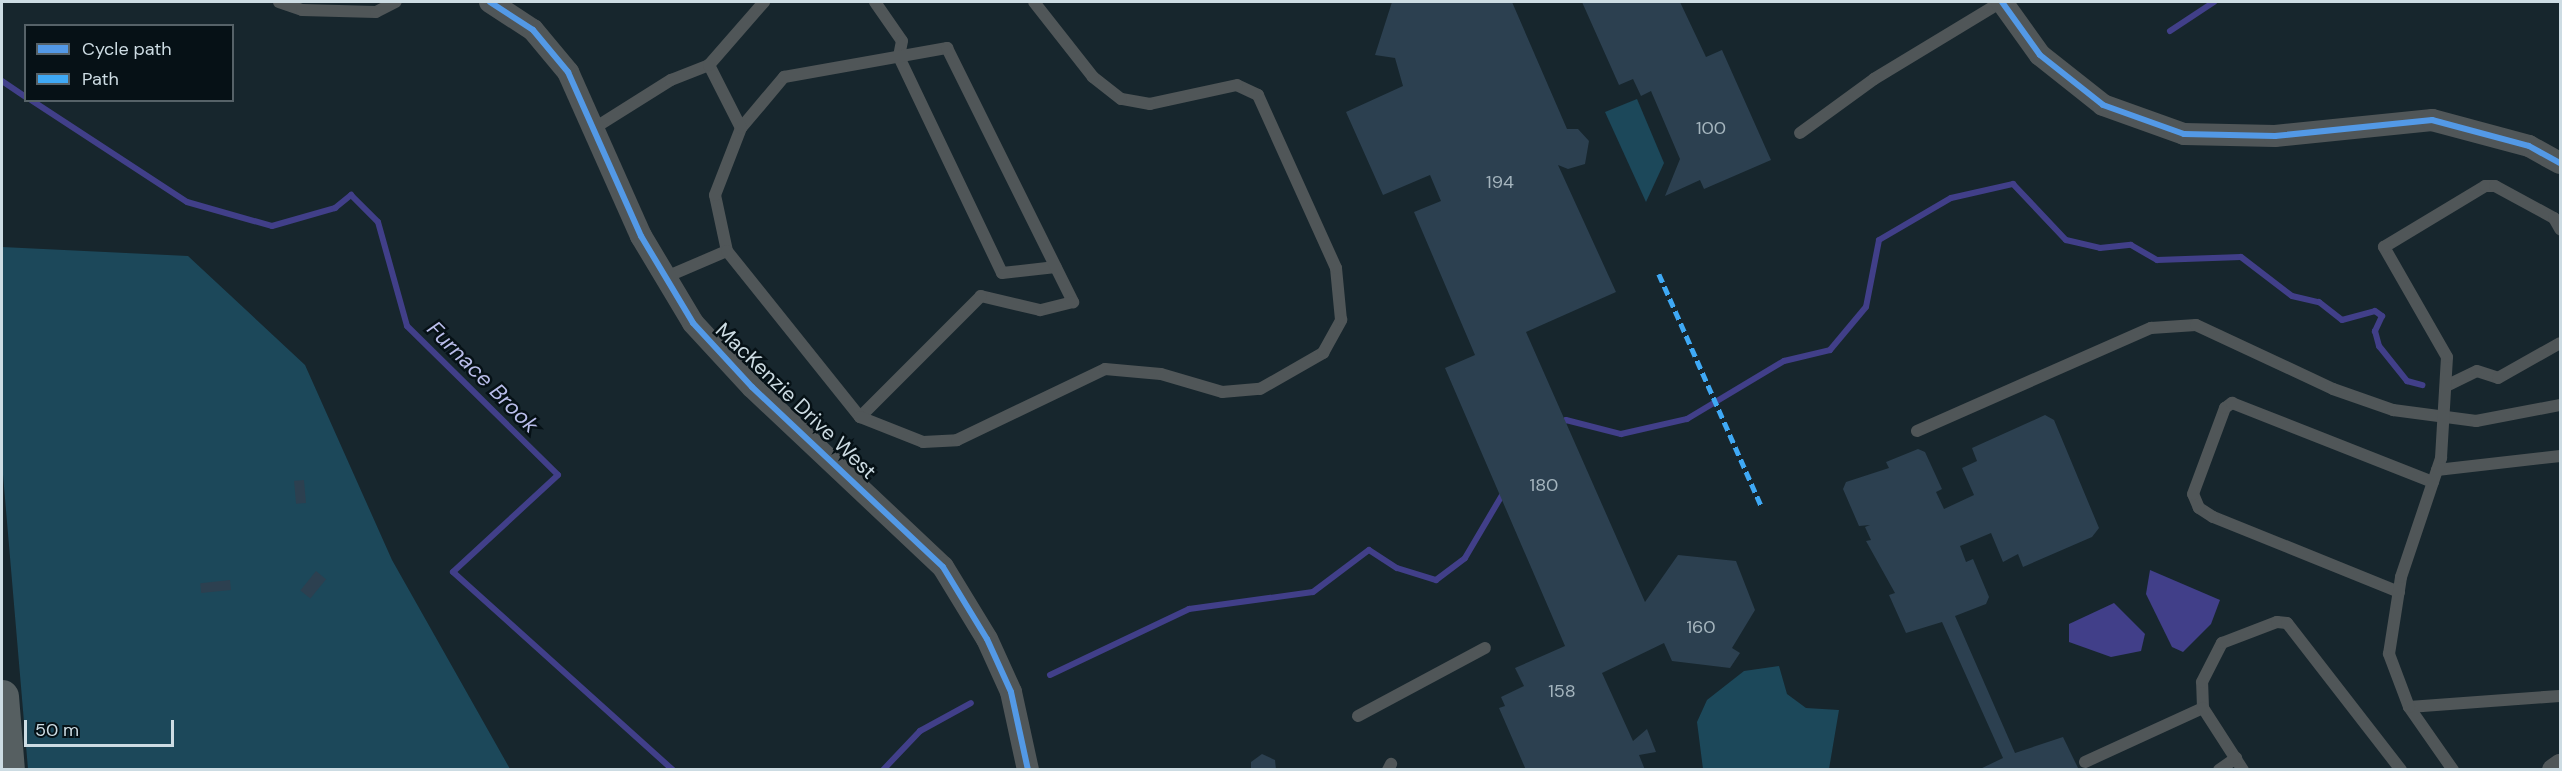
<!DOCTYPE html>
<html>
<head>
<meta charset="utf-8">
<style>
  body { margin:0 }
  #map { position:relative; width:2562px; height:771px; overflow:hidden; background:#17262d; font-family:"DM Sans",sans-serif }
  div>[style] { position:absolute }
  .green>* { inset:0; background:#1c485a }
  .water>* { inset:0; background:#413f89 }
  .stream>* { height:6px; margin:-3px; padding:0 3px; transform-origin:3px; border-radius:3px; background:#413f89 }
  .building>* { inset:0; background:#2c4050; transform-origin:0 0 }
  .lane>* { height:12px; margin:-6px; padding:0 6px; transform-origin:6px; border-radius:6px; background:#505658 }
  .street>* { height:22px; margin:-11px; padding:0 11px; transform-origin:11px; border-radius:11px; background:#505658 }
  .primary>* { height:33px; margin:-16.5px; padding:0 16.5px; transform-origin:16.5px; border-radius:16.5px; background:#565f61 }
  .quiet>* { height:4.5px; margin-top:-2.25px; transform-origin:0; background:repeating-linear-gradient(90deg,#3fa9f5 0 9px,transparent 0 13.5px) }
  .cycleway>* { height:6px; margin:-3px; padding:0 3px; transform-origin:3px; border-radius:3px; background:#5399e6 }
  span { translate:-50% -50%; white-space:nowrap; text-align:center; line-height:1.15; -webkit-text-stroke:5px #061116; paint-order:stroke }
  .number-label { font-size:18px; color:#a5b5be }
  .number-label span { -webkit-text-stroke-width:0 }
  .street-label { font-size:21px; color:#cddce3 }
  .water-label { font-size:22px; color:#babeeb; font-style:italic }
  .frame { position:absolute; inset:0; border:3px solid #cddce3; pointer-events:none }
  .legend { position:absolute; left:24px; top:24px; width:210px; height:78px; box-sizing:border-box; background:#061116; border:2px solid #566268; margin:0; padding:8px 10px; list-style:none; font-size:18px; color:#cddce3 }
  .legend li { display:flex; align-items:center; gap:12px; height:30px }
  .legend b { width:30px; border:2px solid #566268 }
  .scale { position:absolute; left:24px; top:720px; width:150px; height:27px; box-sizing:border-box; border:3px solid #cddce3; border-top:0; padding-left:8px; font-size:18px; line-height:21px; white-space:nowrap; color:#cddce3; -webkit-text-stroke:4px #061116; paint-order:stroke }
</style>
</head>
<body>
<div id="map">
  <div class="green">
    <i style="clip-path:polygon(1637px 99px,1664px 163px,1646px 202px,1605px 112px)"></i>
    <i style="clip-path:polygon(2px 247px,188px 256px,305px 365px,392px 560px,510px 769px,28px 769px,2px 463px)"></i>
    <i style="clip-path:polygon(1779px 666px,1787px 694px,1806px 708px,1839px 710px,1829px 769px,1703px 769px,1697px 722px,1707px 700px,1744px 671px)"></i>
  </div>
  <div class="water">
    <i style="clip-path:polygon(2150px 570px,2220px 600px,2211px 624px,2183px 652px,2172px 647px,2146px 594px)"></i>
    <i style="clip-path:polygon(2114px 603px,2145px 634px,2141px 651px,2111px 657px,2069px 642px,2069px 624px)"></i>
  </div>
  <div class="stream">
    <i style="left:2170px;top:31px;width:53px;rotate:-33.4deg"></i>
    <i style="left:2px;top:81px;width:29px;rotate:34deg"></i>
    <i style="left:31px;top:100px;width:186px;rotate:33.2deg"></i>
    <i style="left:187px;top:202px;width:88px;rotate:15.8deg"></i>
    <i style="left:272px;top:226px;width:66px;rotate:-15.9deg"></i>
    <i style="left:335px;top:208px;width:21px;rotate:-39deg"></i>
    <i style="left:351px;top:195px;width:38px;rotate:45deg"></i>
    <i style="left:378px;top:222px;width:108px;rotate:74.4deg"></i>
    <i style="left:407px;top:326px;width:212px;rotate:44.6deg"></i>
    <i style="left:558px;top:475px;width:143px;rotate:137.3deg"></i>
    <i style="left:453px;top:572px;width:296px;rotate:42deg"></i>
    <i style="left:1559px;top:426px;width:9px;rotate:-41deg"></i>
    <i style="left:1566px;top:420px;width:57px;rotate:14.3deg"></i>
    <i style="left:1621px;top:434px;width:68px;rotate:-12.8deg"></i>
    <i style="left:1687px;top:419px;width:113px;rotate:-30.9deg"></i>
    <i style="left:1784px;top:361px;width:47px;rotate:-13.4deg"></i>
    <i style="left:1830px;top:350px;width:56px;rotate:-50.1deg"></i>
    <i style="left:1866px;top:307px;width:68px;rotate:-79deg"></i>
    <i style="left:1879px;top:240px;width:83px;rotate:-30.3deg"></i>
    <i style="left:1951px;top:198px;width:64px;rotate:-12.7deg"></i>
    <i style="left:2013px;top:184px;width:77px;rotate:46.6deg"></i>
    <i style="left:2066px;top:240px;width:35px;rotate:13deg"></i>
    <i style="left:2100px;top:248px;width:31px;rotate:-6deg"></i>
    <i style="left:2131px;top:245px;width:30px;rotate:30deg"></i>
    <i style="left:2157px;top:260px;width:84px;rotate:-2deg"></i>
    <i style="left:2241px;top:257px;width:64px;rotate:37.4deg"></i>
    <i style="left:2292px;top:296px;width:28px;rotate:13deg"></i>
    <i style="left:2319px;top:302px;width:29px;rotate:38deg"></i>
    <i style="left:2342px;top:320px;width:34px;rotate:-15deg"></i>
    <i style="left:2375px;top:311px;width:9px;rotate:36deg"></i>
    <i style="left:2382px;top:316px;width:17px;rotate:115deg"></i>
    <i style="left:2375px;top:331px;width:16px;rotate:75deg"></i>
    <i style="left:2379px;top:346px;width:45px;rotate:51.3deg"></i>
    <i style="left:2407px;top:381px;width:16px;rotate:15deg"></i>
    <i style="left:1050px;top:675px;width:154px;rotate:-25.4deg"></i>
    <i style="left:1189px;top:609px;width:125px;rotate:-7.8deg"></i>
    <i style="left:1313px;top:592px;width:70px;rotate:-36.9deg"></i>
    <i style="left:1369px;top:550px;width:33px;rotate:33deg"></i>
    <i style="left:1397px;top:568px;width:41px;rotate:17.1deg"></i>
    <i style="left:1436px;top:580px;width:36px;rotate:-37deg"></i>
    <i style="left:1465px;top:558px;width:79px;rotate:-59.5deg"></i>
    <i style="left:883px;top:770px;width:54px;rotate:-46.5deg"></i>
    <i style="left:920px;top:731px;width:58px;rotate:-28.8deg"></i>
  </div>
  <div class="building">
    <i style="clip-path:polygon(1392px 2px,1512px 2px,1567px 129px,1578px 129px,1589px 141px,1585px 164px,1568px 169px,1558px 165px,1616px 292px,1526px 332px,1645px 602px,1678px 555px,1736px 561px,1755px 610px,1732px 648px,1740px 653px,1730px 668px,1672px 661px,1664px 643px,1602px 673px,1633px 741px,1647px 729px,1656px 752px,1639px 755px,1645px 770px,1526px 770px,1499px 708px,1505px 706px,1501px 697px,1524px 686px,1515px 668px,1565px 646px,1445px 368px,1475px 355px,1414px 212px,1441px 201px,1430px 175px,1383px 195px,1346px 112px,1403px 86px,1395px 58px,1375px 55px)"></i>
    <i style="clip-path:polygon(1582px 2px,1680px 2px,1706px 57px,1722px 50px,1771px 160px,1704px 189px,1700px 180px,1665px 196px,1680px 159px,1651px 91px,1641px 96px,1633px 79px,1619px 85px)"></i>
    <i style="clip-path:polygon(2045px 415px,2054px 420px,2099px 528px,2092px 537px,2023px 567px,2018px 554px,2003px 562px,1991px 533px,1960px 546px,1966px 562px,1973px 559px,1989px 597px,1986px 604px,1955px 616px,2015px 753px,2063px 737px,2079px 770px,1978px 770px,2003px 758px,1942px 622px,1906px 633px,1889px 595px,1895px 593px,1866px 541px,1871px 540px,1865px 527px,1870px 525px,1859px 526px,1843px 489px,1846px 482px,1889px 468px,1886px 462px,1918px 449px,1925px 452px,1942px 489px,1936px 492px,1944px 509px,1974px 495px,1962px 468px,1977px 461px,1972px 448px)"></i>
    <i style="left:304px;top:480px;width:23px;height:10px;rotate:85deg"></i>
    <i style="left:316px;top:571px;width:13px;height:25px;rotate:39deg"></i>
    <i style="left:230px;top:580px;width:10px;height:30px;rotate:84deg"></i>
    <i style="clip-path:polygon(1262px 754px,1275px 760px,1276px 770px,1251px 770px,1251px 762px)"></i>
  </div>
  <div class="lane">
    <i style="left:279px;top:2px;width:24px;rotate:19deg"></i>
    <i style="left:302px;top:10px;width:74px;rotate:1.5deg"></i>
    <i style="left:376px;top:12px;width:22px;rotate:-27deg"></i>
    <i style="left:875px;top:2px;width:47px;rotate:55.3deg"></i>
    <i style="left:902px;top:41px;width:16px;rotate:101deg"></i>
    <i style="left:899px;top:57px;width:239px;rotate:64.5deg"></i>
    <i style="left:1002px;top:273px;width:54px;rotate:-6.3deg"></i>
    <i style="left:596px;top:127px;width:89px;rotate:-32.1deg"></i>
    <i style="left:671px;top:80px;width:41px;rotate:-21.5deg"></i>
    <i style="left:741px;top:128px;width:67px;rotate:-49.9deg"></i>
    <i style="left:784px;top:77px;width:166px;rotate:-10.1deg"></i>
    <i style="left:947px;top:48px;width:284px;rotate:63.6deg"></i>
    <i style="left:1073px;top:302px;width:34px;rotate:166deg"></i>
    <i style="left:1040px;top:310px;width:61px;rotate:-166.7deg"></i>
    <i style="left:981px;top:296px;width:171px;rotate:135deg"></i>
    <i style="left:1800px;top:133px;width:92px;rotate:-36.1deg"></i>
    <i style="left:1874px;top:79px;width:149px;rotate:-31.2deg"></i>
    <i style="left:727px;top:251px;width:57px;rotate:-102.1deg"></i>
    <i style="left:715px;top:195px;width:72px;rotate:-68.8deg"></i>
    <i style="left:741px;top:128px;width:71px;rotate:-116.9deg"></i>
    <i style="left:709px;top:65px;width:84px;rotate:-48.9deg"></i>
    <i style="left:666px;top:277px;width:66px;rotate:-23.1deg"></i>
    <i style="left:727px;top:251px;width:213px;rotate:51.3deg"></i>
    <i style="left:860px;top:417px;width:68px;rotate:21.6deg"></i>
    <i style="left:923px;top:442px;width:34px;rotate:-3deg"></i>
    <i style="left:957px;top:440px;width:164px;rotate:-25.6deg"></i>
    <i style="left:1105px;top:369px;width:56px;rotate:5.1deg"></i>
    <i style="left:1161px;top:374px;width:64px;rotate:16.4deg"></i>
    <i style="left:1222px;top:392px;width:38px;rotate:-5deg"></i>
    <i style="left:1260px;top:389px;width:73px;rotate:-29.7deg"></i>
    <i style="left:1323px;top:353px;width:38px;rotate:-61deg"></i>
    <i style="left:1341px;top:320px;width:52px;rotate:-95.5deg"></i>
    <i style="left:1336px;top:268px;width:190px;rotate:-114.3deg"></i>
    <i style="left:1258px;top:95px;width:23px;rotate:-155deg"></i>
    <i style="left:1237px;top:85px;width:89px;rotate:167.7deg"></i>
    <i style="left:1150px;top:104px;width:29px;rotate:-170deg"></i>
    <i style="left:1121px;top:99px;width:36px;rotate:-142deg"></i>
    <i style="left:1093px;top:77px;width:95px;rotate:-128.2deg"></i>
    <i style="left:2446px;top:386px;width:34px;rotate:-26deg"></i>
    <i style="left:2477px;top:371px;width:22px;rotate:18deg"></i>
    <i style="left:2498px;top:378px;width:71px;rotate:-29.4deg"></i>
    <i style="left:1917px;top:431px;width:256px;rotate:-23.8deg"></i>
    <i style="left:2151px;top:328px;width:45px;rotate:-3.8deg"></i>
    <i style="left:2196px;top:325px;width:151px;rotate:25deg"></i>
    <i style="left:2333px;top:389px;width:64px;rotate:19.3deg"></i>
    <i style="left:2393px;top:410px;width:84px;rotate:7.5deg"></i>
    <i style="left:2476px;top:421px;width:86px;rotate:-10.8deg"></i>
    <i style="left:2437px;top:470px;width:124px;rotate:-6.5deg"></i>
    <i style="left:2399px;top:592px;width:201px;rotate:-158deg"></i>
    <i style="left:2213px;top:517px;width:17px;rotate:-147deg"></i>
    <i style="left:2199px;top:508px;width:15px;rotate:-113deg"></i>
    <i style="left:2193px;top:494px;width:92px;rotate:-69.6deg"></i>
    <i style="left:2225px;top:408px;width:9px;rotate:-36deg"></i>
    <i style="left:2232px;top:403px;width:216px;rotate:21.5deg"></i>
    <i style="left:2409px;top:707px;width:151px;rotate:-4.2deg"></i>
    <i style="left:2203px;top:708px;width:26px;rotate:-92deg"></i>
    <i style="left:2202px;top:682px;width:44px;rotate:-62.9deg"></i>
    <i style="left:2222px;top:643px;width:59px;rotate:-20.9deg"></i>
    <i style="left:2277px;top:622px;width:10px;rotate:6deg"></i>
    <i style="left:2287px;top:623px;width:186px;rotate:52.2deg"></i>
    <i style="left:1358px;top:716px;width:144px;rotate:-28.2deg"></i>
    <i style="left:2085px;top:762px;width:130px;rotate:-24.6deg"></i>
    <i style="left:2203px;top:708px;width:74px;rotate:57.2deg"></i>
    <i style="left:1388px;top:770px;width:7px;rotate:-63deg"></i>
    <i style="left:2219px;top:770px;width:21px;rotate:-35deg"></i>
    <i style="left:2453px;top:770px;width:77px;rotate:-124.9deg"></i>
    <i style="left:2409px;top:707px;width:57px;rotate:-110.7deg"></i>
    <i style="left:2389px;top:654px;width:78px;rotate:-81.1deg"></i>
    <i style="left:2401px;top:577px;width:126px;rotate:-71.4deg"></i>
    <i style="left:2441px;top:458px;width:101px;rotate:-86.6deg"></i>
    <i style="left:2447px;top:357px;width:127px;rotate:-119.8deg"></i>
    <i style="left:2384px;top:247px;width:118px;rotate:-31.1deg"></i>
    <i style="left:2485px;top:186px;width:10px"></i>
    <i style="left:2495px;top:186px;width:67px;rotate:28.5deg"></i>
    <i style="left:2554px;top:218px;width:13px;rotate:61deg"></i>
  </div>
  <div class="street">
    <i style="left:490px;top:2px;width:51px;rotate:33.1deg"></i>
    <i style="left:533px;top:30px;width:55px;rotate:50.2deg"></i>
    <i style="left:568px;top:72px;width:180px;rotate:66deg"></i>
    <i style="left:641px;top:236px;width:101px;rotate:59.1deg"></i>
    <i style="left:693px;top:323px;width:87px;rotate:47.3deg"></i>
    <i style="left:752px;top:387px;width:262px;rotate:43.3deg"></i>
    <i style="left:943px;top:567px;width:84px;rotate:58.6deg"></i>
    <i style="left:987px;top:639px;width:58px;rotate:65.6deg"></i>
    <i style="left:1011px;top:692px;width:80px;rotate:77.7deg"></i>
    <i style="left:2002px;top:2px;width:65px;rotate:54.4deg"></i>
    <i style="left:2040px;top:55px;width:80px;rotate:38.4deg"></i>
    <i style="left:2103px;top:105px;width:86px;rotate:19.7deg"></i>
    <i style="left:2184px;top:134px;width:91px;rotate:1.3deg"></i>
    <i style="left:2275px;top:136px;width:158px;rotate:-5.8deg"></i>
    <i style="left:2432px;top:120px;width:100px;rotate:15deg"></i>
    <i style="left:2529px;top:146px;width:35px;rotate:29deg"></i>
    <i style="left:2553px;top:770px;width:9px;rotate:-36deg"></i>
  </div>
  <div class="primary">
    <i style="left:2px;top:696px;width:74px;rotate:85.4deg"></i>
  </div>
  <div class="quiet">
    <i style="left:1659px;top:274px;width:253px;rotate:66.2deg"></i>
  </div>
  <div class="cycleway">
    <i style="left:490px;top:2px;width:51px;rotate:33.1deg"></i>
    <i style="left:533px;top:30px;width:55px;rotate:50.2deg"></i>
    <i style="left:568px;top:72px;width:180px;rotate:66deg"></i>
    <i style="left:641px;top:236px;width:101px;rotate:59.1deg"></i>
    <i style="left:693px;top:323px;width:87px;rotate:47.3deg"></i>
    <i style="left:752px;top:387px;width:262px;rotate:43.3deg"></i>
    <i style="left:943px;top:567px;width:84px;rotate:58.6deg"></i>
    <i style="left:987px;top:639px;width:58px;rotate:65.6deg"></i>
    <i style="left:1011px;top:692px;width:80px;rotate:77.7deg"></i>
    <i style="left:2002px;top:2px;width:65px;rotate:54.4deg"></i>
    <i style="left:2040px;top:55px;width:80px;rotate:38.4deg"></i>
    <i style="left:2103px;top:105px;width:86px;rotate:19.7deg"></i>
    <i style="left:2184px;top:134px;width:91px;rotate:1.3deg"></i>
    <i style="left:2275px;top:136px;width:158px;rotate:-5.8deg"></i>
    <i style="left:2432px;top:120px;width:100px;rotate:15deg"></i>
    <i style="left:2529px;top:146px;width:35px;rotate:29deg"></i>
  </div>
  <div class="number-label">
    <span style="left:1711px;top:128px">100</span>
    <span style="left:1500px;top:182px">194</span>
    <span style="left:1544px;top:485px">180</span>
    <span style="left:1701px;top:627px">160</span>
    <span style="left:1562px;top:691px">158</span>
  </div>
  <div class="street-label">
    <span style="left:796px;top:401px;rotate:44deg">MacKenzie Drive West</span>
  </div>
  <div class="water-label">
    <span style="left:483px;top:377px;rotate:45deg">Furnace Brook</span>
  </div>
  <div class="frame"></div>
  <ul class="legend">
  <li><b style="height:8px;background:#5399e6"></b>Cycle path</li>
  <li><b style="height:8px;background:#3fa9f5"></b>Path</li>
  </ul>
  <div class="scale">50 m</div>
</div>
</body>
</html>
